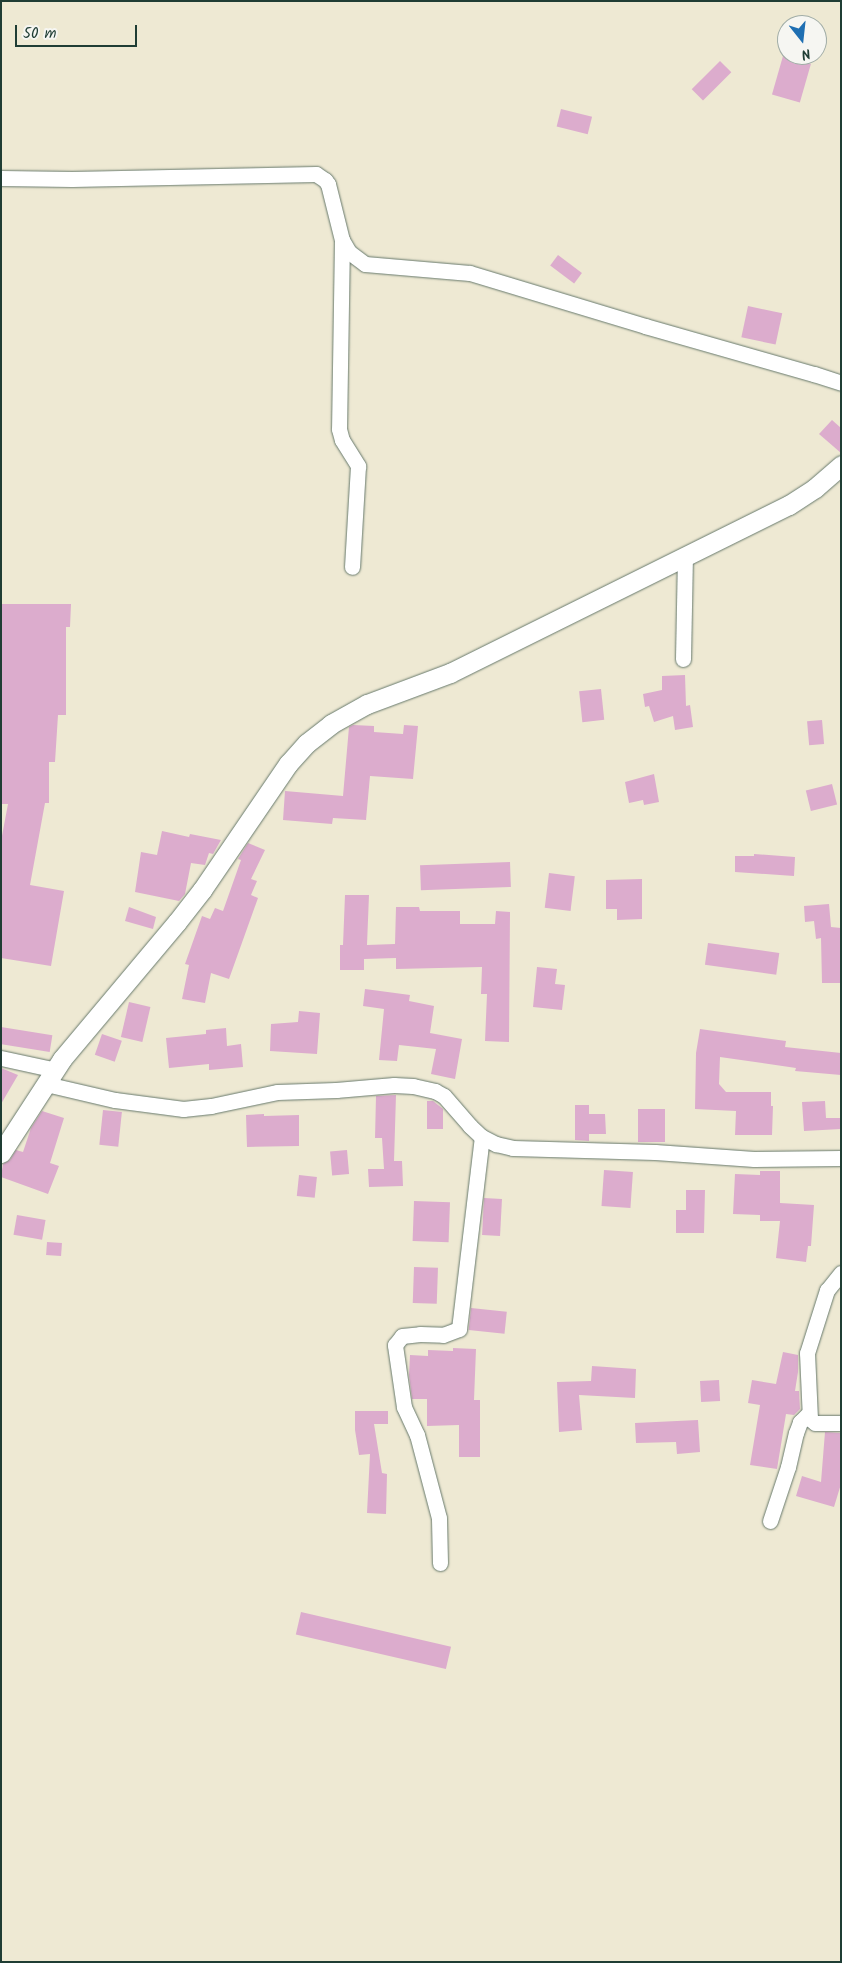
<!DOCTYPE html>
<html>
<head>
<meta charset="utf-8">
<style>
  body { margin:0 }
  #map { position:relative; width:842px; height:1963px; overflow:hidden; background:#eee9d3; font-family:Kalam,sans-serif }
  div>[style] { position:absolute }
  .building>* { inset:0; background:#dcaccd; transform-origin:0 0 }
  .roads { filter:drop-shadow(0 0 1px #67796c) drop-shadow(0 0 1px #67796c) }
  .minor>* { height:15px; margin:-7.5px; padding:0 7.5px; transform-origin:7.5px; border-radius:7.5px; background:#fff }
  .tertiary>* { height:19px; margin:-9.5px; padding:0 9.5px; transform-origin:9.5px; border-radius:9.5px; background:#fff }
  span { translate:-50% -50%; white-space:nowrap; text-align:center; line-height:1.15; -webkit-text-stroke:4px #f6f6f2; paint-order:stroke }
  .frame { position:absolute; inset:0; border:2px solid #1f3d34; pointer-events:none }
  .north { position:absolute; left:777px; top:15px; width:50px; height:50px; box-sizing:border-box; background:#f6f6f2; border:1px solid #a0aca6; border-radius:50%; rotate:164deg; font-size:14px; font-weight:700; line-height:20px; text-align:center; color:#1f3d34 }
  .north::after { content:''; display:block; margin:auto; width:18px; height:22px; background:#1f6fb2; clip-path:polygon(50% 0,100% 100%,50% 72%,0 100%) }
  .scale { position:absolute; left:15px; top:25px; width:122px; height:22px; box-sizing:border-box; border:2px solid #1f3d34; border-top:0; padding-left:6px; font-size:15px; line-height:18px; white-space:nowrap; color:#1f3d34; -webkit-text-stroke:4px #f6f6f2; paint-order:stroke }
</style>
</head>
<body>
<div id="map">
  <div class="building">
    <i style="left:783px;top:56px;width:29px;height:40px;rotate:16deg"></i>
    <i style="left:720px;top:61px;width:16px;height:40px;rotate:45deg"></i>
    <i style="left:561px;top:109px;width:32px;height:18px;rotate:14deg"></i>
    <i style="left:558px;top:255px;width:30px;height:13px;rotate:37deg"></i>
    <i style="left:748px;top:306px;width:35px;height:32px;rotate:12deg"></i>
    <i style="clip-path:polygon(832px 420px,841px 428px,841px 453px,819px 434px)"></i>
    <i style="clip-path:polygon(1px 604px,71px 604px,70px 627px,66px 627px,66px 715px,58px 715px,55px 762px,49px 762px,49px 803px,45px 803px,30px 885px,64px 891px,51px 966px,1px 958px,1px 841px,8px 804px,1px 804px)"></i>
    <i style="clip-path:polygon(685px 675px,686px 706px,690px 705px,693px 727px,675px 730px,673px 716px,654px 722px,649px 706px,645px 707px,643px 694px,662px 690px,662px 676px)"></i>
    <i style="left:601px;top:689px;width:31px;height:22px;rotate:84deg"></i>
    <i style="left:822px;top:720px;width:24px;height:15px;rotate:85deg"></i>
    <i style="clip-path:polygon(353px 725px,374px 726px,374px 732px,403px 734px,404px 725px,418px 726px,413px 779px,370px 776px,366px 820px,333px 818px,332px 824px,283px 820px,285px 791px,343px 796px,349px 727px)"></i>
    <i style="clip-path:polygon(654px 774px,659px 802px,644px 805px,643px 800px,629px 803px,625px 782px)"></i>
    <i style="left:832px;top:784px;width:21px;height:27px;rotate:76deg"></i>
    <i style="clip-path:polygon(162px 831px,189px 837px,190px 834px,221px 840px,213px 854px,209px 853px,205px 865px,191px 863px,185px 894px,179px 901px,135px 892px,141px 852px,157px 855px)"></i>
    <i style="clip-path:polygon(248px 843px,265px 850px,251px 879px,257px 881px,251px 895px,258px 898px,229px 979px,211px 973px,205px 1003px,182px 999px,189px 965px,185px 964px,202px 916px,210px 919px,215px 908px,223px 911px,241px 860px,238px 859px)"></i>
    <i style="clip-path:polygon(754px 854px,795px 857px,794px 876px,735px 872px,735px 856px,754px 856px)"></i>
    <i style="left:510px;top:862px;width:25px;height:90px;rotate:88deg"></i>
    <i style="left:549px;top:873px;width:26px;height:35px;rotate:7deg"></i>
    <i style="clip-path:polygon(642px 879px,642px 919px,617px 920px,617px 909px,606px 909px,606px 880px)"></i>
    <i style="clip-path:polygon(345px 895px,369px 895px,367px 945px,395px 944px,396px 907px,419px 907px,420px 911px,460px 911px,460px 924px,495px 924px,496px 911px,510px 912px,509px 1042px,485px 1041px,487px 994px,481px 994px,482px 967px,396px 969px,396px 958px,364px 959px,364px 970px,340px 970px,340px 945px,343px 945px)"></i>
    <i style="clip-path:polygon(829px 904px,831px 927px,841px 928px,841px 983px,822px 983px,821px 938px,816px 939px,814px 921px,805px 922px,804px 906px)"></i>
    <i style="clip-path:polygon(129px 907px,156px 917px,153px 929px,125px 921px)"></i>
    <i style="left:708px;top:943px;width:72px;height:22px;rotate:8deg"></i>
    <i style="clip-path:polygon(537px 967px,557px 969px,555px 984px,565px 985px,562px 1010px,533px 1007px)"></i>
    <i style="clip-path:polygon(365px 989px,410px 995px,409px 1001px,434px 1006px,430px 1033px,462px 1039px,455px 1079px,431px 1074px,436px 1049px,399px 1045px,397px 1061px,379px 1060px,384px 1009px,363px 1006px)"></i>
    <i style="left:129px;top:1002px;width:22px;height:36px;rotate:13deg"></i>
    <i style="clip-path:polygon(299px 1011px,320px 1013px,317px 1054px,270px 1051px,271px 1024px,298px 1022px)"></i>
    <i style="left:1px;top:1027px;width:52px;height:17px;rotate:9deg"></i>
    <i style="clip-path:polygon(226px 1028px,227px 1046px,241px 1044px,243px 1067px,209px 1070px,209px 1064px,169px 1068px,166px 1038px,206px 1034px,206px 1030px)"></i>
    <i style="clip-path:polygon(700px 1029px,786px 1041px,785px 1047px,841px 1053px,841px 1075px,795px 1071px,796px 1068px,720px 1057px,719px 1084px,726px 1092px,771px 1092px,771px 1106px,773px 1106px,772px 1135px,735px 1135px,736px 1111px,695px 1109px,696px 1053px)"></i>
    <i style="left:102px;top:1034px;width:21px;height:22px;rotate:19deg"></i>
    <i style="clip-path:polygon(1px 1068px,18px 1075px,1px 1104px)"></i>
    <i style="clip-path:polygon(396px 1095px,394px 1161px,402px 1161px,403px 1186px,369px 1187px,368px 1169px,384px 1169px,382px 1138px,375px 1138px,376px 1096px)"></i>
    <i style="clip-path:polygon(427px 1101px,433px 1101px,443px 1109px,443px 1129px,427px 1129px)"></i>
    <i style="clip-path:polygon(825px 1101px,826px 1118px,841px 1118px,841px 1129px,804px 1131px,802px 1102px)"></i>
    <i style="clip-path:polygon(575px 1105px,589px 1105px,589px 1114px,605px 1114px,606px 1134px,589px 1134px,589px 1141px,575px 1140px)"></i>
    <i style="left:638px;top:1109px;width:27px;height:33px"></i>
    <i style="left:103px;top:1110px;width:19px;height:35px;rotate:6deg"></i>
    <i style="clip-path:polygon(42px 1111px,64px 1118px,50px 1163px,59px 1166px,48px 1194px,1px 1177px,3px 1164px,10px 1160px,16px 1150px,23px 1152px,31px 1128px)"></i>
    <i style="clip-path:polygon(264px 1114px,264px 1116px,299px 1115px,299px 1146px,247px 1147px,246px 1115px)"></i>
    <i style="left:347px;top:1150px;width:24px;height:17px;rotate:85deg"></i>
    <i style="left:604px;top:1170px;width:29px;height:36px;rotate:4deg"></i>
    <i style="clip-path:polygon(760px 1171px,780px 1171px,780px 1203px,814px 1205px,811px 1246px,808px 1246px,806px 1262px,776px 1258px,780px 1221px,760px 1221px,760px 1215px,733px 1214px,735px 1174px,760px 1175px)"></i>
    <i style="left:299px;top:1175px;width:18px;height:21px;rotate:6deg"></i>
    <i style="clip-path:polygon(686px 1190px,705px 1190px,704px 1233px,676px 1233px,676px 1210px,686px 1210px)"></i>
    <i style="left:484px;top:1198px;width:18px;height:37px;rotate:3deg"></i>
    <i style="left:414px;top:1201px;width:36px;height:40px;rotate:2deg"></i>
    <i style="left:17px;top:1215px;width:29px;height:20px;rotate:10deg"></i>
    <i style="left:47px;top:1242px;width:15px;height:13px;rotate:4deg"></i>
    <i style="left:414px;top:1267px;width:24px;height:36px;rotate:2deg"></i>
    <i style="left:471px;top:1308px;width:36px;height:22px;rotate:6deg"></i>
    <i style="clip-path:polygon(453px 1348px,476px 1349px,474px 1400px,480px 1400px,480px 1457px,459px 1457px,459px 1425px,427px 1426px,427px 1399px,412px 1399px,409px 1375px,410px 1355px,428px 1356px,428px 1350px,453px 1351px)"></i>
    <i style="clip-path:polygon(783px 1352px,798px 1355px,798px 1372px,795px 1391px,799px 1391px,800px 1409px,794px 1415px,786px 1414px,777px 1469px,750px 1465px,760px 1405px,748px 1403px,752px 1380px,776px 1384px)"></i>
    <i style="clip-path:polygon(592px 1366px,636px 1369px,635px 1398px,579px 1395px,582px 1430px,559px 1432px,557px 1382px,591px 1381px)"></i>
    <i style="left:719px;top:1380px;width:21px;height:19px;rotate:87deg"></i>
    <i style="clip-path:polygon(355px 1411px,388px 1411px,388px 1424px,374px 1424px,382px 1473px,387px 1474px,386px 1514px,367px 1513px,370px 1454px,359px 1455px,355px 1430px)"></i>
    <i style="clip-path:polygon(698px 1420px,700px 1452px,677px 1454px,676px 1442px,636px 1443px,635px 1423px)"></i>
    <i style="clip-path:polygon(825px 1432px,841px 1433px,841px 1484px,834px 1507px,796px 1496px,802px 1476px,821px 1482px)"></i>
    <i style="left:301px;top:1612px;width:154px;height:23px;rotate:13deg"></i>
  </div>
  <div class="roads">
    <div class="minor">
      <i style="left:1px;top:178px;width:71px;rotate:0.8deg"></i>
      <i style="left:72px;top:179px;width:244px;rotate:-1.2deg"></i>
      <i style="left:316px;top:174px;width:11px;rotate:34deg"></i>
      <i style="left:325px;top:180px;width:5px;rotate:53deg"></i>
      <i style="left:328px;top:184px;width:58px;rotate:76deg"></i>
      <i style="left:342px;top:240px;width:14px;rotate:60deg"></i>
      <i style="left:349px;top:252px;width:20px;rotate:37deg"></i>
      <i style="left:365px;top:264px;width:105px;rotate:4.9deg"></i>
      <i style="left:470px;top:273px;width:183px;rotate:16.8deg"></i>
      <i style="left:645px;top:326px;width:176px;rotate:15.9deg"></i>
      <i style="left:814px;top:374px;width:28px;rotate:18deg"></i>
      <i style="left:342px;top:240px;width:189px;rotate:90.9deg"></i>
      <i style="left:339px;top:429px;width:11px;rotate:75deg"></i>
      <i style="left:342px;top:440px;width:31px;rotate:58deg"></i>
      <i style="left:358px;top:466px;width:101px;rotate:93.4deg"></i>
      <i style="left:683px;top:659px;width:104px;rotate:-88.9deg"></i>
      <i style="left:1px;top:1058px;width:56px;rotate:12.3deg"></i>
      <i style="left:46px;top:1084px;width:71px;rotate:13.1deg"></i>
      <i style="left:115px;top:1100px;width:69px;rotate:7.5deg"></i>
      <i style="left:183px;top:1109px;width:28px;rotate:-6deg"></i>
      <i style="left:211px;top:1106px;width:67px;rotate:-12deg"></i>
      <i style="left:277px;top:1092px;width:59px;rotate:-1.9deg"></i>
      <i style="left:336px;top:1090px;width:58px;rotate:-4.9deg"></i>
      <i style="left:394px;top:1085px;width:19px;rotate:3deg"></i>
      <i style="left:413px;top:1086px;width:23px;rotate:13deg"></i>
      <i style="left:435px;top:1091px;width:10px;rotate:29deg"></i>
      <i style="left:444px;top:1096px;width:40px;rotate:49deg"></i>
      <i style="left:470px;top:1126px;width:16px;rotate:43deg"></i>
      <i style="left:482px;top:1137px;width:16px;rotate:27deg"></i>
      <i style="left:496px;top:1144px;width:17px;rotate:13deg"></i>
      <i style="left:513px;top:1148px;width:142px;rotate:1.6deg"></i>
      <i style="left:655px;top:1152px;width:99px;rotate:4deg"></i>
      <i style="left:754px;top:1159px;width:87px;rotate:-0.7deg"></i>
      <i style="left:841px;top:1273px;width:22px;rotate:129deg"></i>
      <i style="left:827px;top:1290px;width:66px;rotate:107.6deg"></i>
      <i style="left:807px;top:1353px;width:66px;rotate:87.4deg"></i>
      <i style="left:810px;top:1419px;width:6px;rotate:39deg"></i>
      <i style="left:815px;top:1423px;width:26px"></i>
      <i style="left:770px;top:1521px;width:57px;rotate:-71.6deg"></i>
      <i style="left:788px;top:1467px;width:35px;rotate:-77deg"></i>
      <i style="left:796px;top:1433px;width:12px;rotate:-70deg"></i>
      <i style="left:800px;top:1422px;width:11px;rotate:-45deg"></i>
      <i style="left:440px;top:1563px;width:45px;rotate:-91.3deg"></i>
      <i style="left:439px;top:1518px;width:86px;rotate:-104.8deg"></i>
      <i style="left:417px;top:1435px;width:31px;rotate:-115deg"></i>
      <i style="left:404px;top:1407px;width:63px;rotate:-98.3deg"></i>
      <i style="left:395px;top:1345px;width:11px;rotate:-52deg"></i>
      <i style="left:402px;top:1336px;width:18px;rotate:-6deg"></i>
      <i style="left:420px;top:1334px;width:23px;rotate:2deg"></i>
      <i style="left:443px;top:1335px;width:17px;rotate:-21deg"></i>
      <i style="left:459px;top:1329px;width:193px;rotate:-83.2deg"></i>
    </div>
    <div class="tertiary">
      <i style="left:1px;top:1153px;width:112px;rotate:-57deg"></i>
      <i style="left:62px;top:1059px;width:179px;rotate:-50deg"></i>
      <i style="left:177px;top:922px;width:41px;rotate:-52deg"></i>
      <i style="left:202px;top:890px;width:153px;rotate:-55.7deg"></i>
      <i style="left:288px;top:764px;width:28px;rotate:-48deg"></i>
      <i style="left:307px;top:743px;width:31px;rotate:-38deg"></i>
      <i style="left:331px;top:724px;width:41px;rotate:-29.1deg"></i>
      <i style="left:367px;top:704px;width:89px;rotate:-20.5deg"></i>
      <i style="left:450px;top:673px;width:378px;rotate:-26.4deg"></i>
      <i style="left:789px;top:505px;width:31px;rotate:-33deg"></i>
      <i style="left:815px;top:488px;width:35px;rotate:-41deg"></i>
    </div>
  </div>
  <div class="frame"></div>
  <div class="north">N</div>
  <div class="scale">50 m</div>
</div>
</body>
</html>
